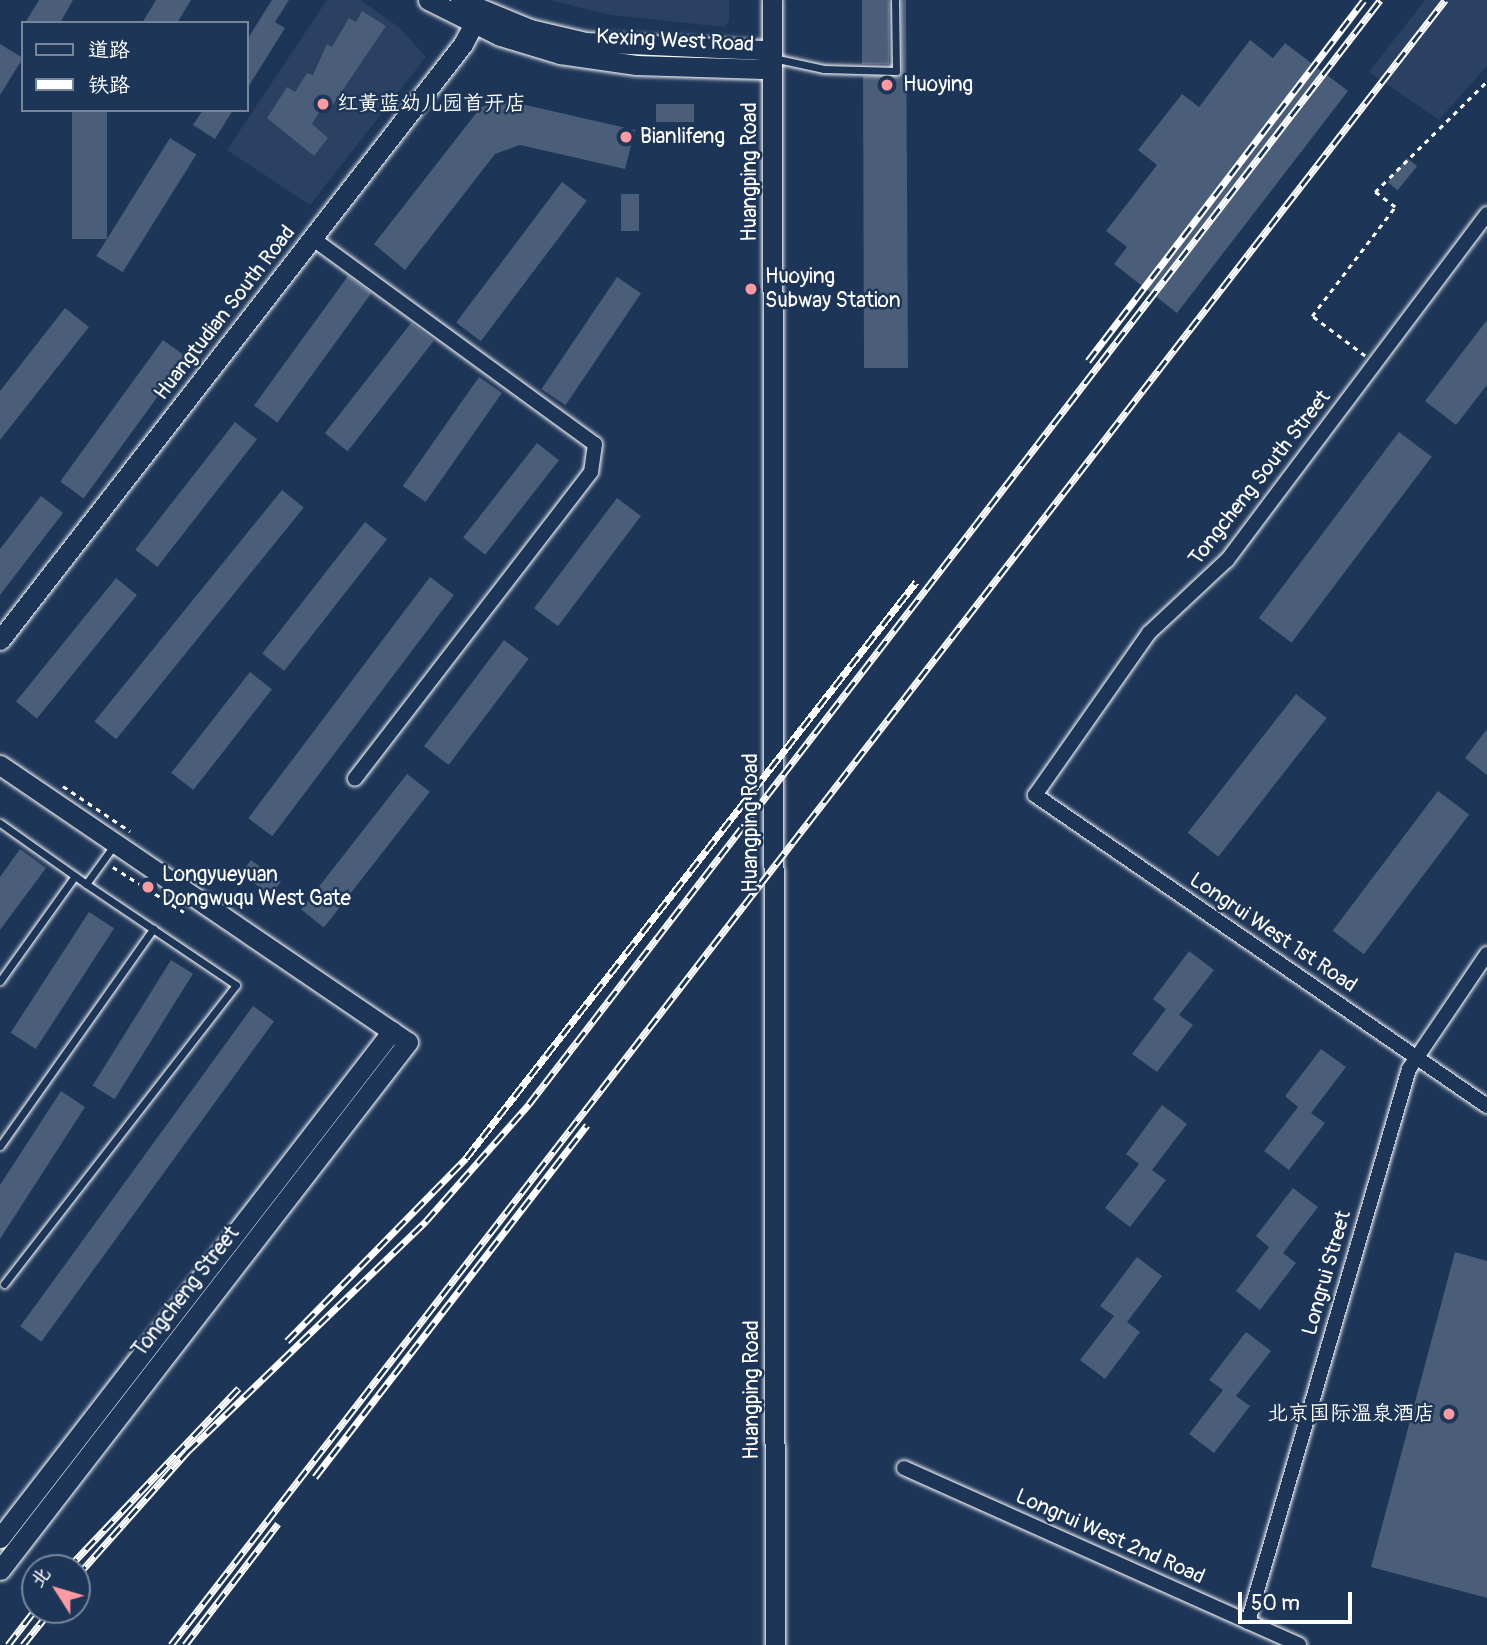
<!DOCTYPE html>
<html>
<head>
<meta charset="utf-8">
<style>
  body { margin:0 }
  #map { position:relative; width:1487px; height:1645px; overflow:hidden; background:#1d3557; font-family:Pangolin,"LXGW WenKai TC",sans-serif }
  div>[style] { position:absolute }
  .built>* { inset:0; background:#2a4161 }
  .building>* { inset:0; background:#4a5d79; transform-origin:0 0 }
  .path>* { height:2.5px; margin-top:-1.25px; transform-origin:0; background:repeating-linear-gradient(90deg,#fff 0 5px,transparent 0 10px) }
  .roads { filter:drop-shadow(0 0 2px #fff) drop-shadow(0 0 2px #fff) }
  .lane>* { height:7px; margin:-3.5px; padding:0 3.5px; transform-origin:3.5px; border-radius:3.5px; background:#1d3557 }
  .street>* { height:14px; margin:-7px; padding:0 7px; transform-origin:7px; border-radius:7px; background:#1d3557 }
  .secondary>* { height:19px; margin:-9.5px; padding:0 9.5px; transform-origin:9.5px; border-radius:9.5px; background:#1d3557 }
  .rail>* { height:7px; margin-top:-3.5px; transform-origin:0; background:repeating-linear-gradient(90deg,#1d3557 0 13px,#fff 0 26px); box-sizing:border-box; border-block:2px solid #fff }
  .dots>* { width:19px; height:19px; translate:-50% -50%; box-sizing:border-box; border:4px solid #1d3557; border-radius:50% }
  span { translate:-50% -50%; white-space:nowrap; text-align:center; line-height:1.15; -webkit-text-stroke:5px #1d3557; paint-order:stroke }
  .street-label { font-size:21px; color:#fff }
  .poi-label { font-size:21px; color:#fff }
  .left { translate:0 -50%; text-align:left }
  .right { translate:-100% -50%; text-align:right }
  .legend { position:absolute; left:21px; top:21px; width:228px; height:91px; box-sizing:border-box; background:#1d3557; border:2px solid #77869a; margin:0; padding:9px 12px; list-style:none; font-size:21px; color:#fff }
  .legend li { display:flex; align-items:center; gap:14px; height:35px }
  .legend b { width:35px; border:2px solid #77869a }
  .north { position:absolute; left:21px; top:1554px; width:70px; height:70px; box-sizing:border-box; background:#1d3557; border:2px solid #77869a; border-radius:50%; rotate:307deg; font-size:19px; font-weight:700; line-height:28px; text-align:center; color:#fff }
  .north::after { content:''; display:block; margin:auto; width:24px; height:32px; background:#ff9aa2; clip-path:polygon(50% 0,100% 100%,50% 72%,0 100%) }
  .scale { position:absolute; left:1238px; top:1592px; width:114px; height:32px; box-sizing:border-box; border:4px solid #fff; border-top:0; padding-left:9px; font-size:21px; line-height:24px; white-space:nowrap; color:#fff; -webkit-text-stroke:5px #1d3557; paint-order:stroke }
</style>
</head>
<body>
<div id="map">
  <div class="built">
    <i style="clip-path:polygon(327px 0,360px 0,399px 27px,426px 57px,310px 205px,227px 150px)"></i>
    <i style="clip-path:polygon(549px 0,729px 0,729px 21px,724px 27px,611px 15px)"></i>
    <i style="clip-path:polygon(1425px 0,1487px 0,1487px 66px,1439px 120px,1369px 72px)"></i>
  </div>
  <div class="building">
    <i style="clip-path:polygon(39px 0,73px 0,60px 23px,25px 23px)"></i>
    <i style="clip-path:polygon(156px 0,191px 0,177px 23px,142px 23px)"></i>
    <i style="clip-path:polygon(272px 0,289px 0,275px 22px,285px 28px,247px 89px,247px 40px)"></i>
    <i style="left:862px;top:0;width:27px;height:64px"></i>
    <i style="clip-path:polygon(901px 0,906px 0,908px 368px,864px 368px,863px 76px,902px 73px)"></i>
    <i style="clip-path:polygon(362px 11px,386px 26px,330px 109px,324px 104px,312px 124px,328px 138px,314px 156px,267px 118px,287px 87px,295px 92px,307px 73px,313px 75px,327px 44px,332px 47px,349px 18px,356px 22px)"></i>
    <i style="clip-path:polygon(1250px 40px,1273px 58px,1285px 43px,1348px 91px,1177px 313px,1114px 264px,1127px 247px,1106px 231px,1157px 165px,1138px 150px,1182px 94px,1199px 107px)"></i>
    <i style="clip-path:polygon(0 44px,23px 58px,0 95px)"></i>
    <i style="clip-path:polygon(504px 100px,635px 130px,625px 169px,520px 145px,495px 154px,405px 270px,374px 244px,481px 107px)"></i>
    <i style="left:656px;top:104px;width:38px;height:18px"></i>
    <i style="left:72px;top:110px;width:35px;height:129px"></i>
    <i style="clip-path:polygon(203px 110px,233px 110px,215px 139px,193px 125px)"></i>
    <i style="left:170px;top:138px;width:31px;height:139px;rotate:32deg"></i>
    <i style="left:1407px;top:158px;width:13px;height:31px;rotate:39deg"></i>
    <i style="left:562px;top:182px;width:31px;height:176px;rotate:37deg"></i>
    <i style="left:621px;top:194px;width:18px;height:37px"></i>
    <i style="left:348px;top:276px;width:29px;height:160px;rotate:36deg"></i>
    <i style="left:617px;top:277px;width:29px;height:135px;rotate:34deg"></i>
    <i style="clip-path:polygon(65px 308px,89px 327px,0 440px,0 391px)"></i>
    <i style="clip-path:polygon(1487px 320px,1487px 385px,1456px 425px,1425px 401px)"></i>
    <i style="left:411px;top:323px;width:29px;height:140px;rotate:38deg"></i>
    <i style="left:163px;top:340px;width:29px;height:175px;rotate:36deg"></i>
    <i style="left:479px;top:377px;width:28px;height:133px;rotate:35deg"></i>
    <i style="left:235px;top:422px;width:28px;height:162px;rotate:38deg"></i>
    <i style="left:1399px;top:432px;width:41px;height:233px;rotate:37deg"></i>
    <i style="left:537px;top:443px;width:28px;height:120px;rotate:38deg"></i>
    <i style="left:282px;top:490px;width:28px;height:298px;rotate:39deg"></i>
    <i style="clip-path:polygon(41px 496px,63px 513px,0 595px,0 549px)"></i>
    <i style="left:617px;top:498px;width:30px;height:138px;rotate:37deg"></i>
    <i style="left:365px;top:522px;width:28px;height:167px;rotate:38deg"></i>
    <i style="left:430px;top:577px;width:30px;height:302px;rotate:37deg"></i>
    <i style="left:116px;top:578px;width:27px;height:159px;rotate:39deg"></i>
    <i style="left:504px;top:640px;width:31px;height:133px;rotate:37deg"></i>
    <i style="left:250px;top:672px;width:28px;height:128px;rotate:38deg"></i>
    <i style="left:1296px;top:694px;width:39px;height:176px;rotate:38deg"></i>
    <i style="clip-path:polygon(1487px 729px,1487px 775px,1465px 758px)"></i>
    <i style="left:407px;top:774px;width:29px;height:172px;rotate:38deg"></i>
    <i style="left:1438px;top:791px;width:39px;height:175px;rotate:37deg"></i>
    <i style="clip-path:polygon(20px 849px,46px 868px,0 930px,0 877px)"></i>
    <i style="left:251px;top:860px;width:37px;height:17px;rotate:36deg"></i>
    <i style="left:89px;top:912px;width:30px;height:144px;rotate:33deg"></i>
    <i style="clip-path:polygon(1189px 951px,1214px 970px,1179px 1015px,1193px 1025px,1157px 1072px,1132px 1054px,1166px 1009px,1153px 999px)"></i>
    <i style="left:171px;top:960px;width:26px;height:148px;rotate:32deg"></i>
    <i style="left:253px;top:1006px;width:26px;height:396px;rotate:36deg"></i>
    <i style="clip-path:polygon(1321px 1049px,1346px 1067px,1311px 1113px,1325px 1123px,1289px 1170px,1264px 1151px,1298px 1107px,1285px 1096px)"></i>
    <i style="clip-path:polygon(61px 1091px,85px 1107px,0 1239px,0 1185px)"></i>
    <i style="clip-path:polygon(1162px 1105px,1187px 1124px,1152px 1170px,1166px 1180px,1130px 1227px,1105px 1208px,1139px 1164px,1126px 1154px)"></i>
    <i style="clip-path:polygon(1293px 1188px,1318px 1207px,1283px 1253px,1296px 1263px,1260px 1310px,1236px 1291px,1269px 1247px,1256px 1236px)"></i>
    <i style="clip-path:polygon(1455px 1252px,1487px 1261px,1487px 1598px,1371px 1567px)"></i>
    <i style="clip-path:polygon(1137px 1257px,1162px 1276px,1127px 1322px,1140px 1332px,1105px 1379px,1080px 1360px,1114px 1316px,1100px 1306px)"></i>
    <i style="clip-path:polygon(1246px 1332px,1271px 1351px,1236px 1396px,1250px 1406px,1214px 1453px,1189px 1434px,1223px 1390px,1209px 1380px)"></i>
  </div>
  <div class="path">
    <i style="left:1365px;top:356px;width:66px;rotate:-143deg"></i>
    <i style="left:1312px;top:316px;width:137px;rotate:-52.7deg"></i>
    <i style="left:1395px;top:207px;width:25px;rotate:-143deg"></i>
    <i style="left:1375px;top:192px;width:158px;rotate:-44.7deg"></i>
    <i style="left:63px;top:786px;width:81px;rotate:33.9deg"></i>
    <i style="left:113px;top:867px;width:84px;rotate:32.4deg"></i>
  </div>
  <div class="roads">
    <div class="lane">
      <i style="left:773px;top:58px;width:52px;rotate:12.2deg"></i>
      <i style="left:824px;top:69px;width:72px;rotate:1.6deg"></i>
      <i style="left:896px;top:71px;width:71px;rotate:-90.8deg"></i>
      <i style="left:0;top:823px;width:105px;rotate:35.3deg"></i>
      <i style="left:86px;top:884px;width:49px;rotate:-54.1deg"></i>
      <i style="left:0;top:981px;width:129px;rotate:-54.5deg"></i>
      <i style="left:0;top:1146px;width:266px;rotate:-54.8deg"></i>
      <i style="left:4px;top:1284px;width:378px;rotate:-52.2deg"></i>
      <i style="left:236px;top:985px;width:181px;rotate:-146deg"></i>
    </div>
    <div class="street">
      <i style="left:1487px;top:214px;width:433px;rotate:126.9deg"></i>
      <i style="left:1227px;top:560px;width:107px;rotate:136.9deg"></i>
      <i style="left:1149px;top:633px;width:198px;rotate:125.1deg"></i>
      <i style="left:1035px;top:795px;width:549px;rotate:34.53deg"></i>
      <i style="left:312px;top:238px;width:350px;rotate:36.1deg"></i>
      <i style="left:595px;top:444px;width:28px;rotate:98deg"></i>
      <i style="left:591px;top:472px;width:387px;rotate:127.6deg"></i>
      <i style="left:904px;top:1468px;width:433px;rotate:24.1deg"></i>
      <i style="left:1248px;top:1622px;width:576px;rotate:-73.77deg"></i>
      <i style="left:1409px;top:1069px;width:139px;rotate:-55.9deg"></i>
    </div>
    <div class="secondary">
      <i style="left:428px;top:0;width:80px;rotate:26.6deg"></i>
      <i style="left:500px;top:36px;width:63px;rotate:16.7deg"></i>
      <i style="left:560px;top:54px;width:77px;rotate:8.2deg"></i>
      <i style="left:636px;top:65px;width:127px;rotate:1.8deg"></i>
      <i style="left:460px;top:0;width:76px;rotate:22.5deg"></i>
      <i style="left:530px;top:29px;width:57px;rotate:13.3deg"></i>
      <i style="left:585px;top:42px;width:178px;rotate:2.6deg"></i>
      <i style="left:763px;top:50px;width:12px;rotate:42deg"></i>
      <i style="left:772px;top:0;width:1645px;rotate:89.9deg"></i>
      <i style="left:0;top:640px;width:755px;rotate:-52.16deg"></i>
      <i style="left:463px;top:44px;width:38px;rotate:-62deg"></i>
      <i style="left:0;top:765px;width:493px;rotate:34.2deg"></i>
      <i style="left:408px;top:1042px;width:667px;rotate:127.69deg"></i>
      <i style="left:0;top:1538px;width:641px;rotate:-52.29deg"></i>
    </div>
  </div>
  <div class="rail">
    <i style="left:1088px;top:361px;width:454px;rotate:-52.6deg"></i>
    <i style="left:287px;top:1341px;width:256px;rotate:-45.6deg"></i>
    <i style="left:466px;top:1158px;width:731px;rotate:-52deg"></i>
    <i style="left:315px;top:1477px;width:445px;rotate:-52.3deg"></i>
    <i style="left:68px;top:1568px;width:248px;rotate:-46.5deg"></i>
    <i style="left:77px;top:1576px;width:167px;rotate:-48.4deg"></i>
    <i style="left:188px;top:1451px;width:331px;rotate:-44deg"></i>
    <i style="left:426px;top:1221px;width:156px;rotate:-48.6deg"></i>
    <i style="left:529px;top:1104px;width:1394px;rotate:-52.37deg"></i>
    <i style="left:8px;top:1645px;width:44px;rotate:-52.4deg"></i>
    <i style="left:23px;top:1645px;width:45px;rotate:-51.3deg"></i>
    <i style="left:171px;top:1645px;width:2081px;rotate:-52.24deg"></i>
    <i style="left:185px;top:1645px;width:153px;rotate:-52.5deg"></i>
  </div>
  <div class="dots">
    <i style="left:887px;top:85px;background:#ff9aa2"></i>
    <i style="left:323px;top:104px;background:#ff9aa2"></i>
    <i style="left:626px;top:137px;background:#ff9aa2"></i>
    <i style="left:751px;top:289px;background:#ff9aa2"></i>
    <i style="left:148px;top:887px;background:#ff9aa2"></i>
    <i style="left:1449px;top:1414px;background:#ff9aa2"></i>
  </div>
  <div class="street-label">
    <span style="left:675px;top:41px;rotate:3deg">Kexing West Road</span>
    <span style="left:750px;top:172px;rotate:-90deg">Huangping Road</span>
    <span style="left:225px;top:313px;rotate:-52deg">Huangtudian South Road</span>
    <span style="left:1260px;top:478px;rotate:-52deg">Tongcheng South Street</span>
    <span style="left:751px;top:823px;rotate:-90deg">Huangping Road</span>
    <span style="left:1273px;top:933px;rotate:34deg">Longrui West 1st Road</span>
    <span style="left:1327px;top:1273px;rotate:-74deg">Longrui Street</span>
    <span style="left:186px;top:1292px;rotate:-52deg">Tongcheng Street</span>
    <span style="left:752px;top:1390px;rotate:-90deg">Huangping Road</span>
    <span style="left:1110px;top:1537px;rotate:24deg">Longrui West 2nd Road</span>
  </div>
  <div class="poi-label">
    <span class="left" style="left:903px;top:85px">Huoying</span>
    <span class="left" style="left:337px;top:104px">红黄蓝幼儿园首开店</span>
    <span class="left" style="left:640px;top:137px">Bianlifeng</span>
    <span class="left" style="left:765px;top:289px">Huoying<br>Subway Station</span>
    <span class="left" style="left:162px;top:887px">Longyueyuan<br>Dongwuqu West Gate</span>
    <span class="right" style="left:1435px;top:1414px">北京国际温泉酒店</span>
  </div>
  <ul class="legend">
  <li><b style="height:9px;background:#1d3557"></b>道路</li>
  <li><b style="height:9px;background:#fff"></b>铁路</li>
  </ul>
  <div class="north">北</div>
  <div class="scale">50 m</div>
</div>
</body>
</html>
